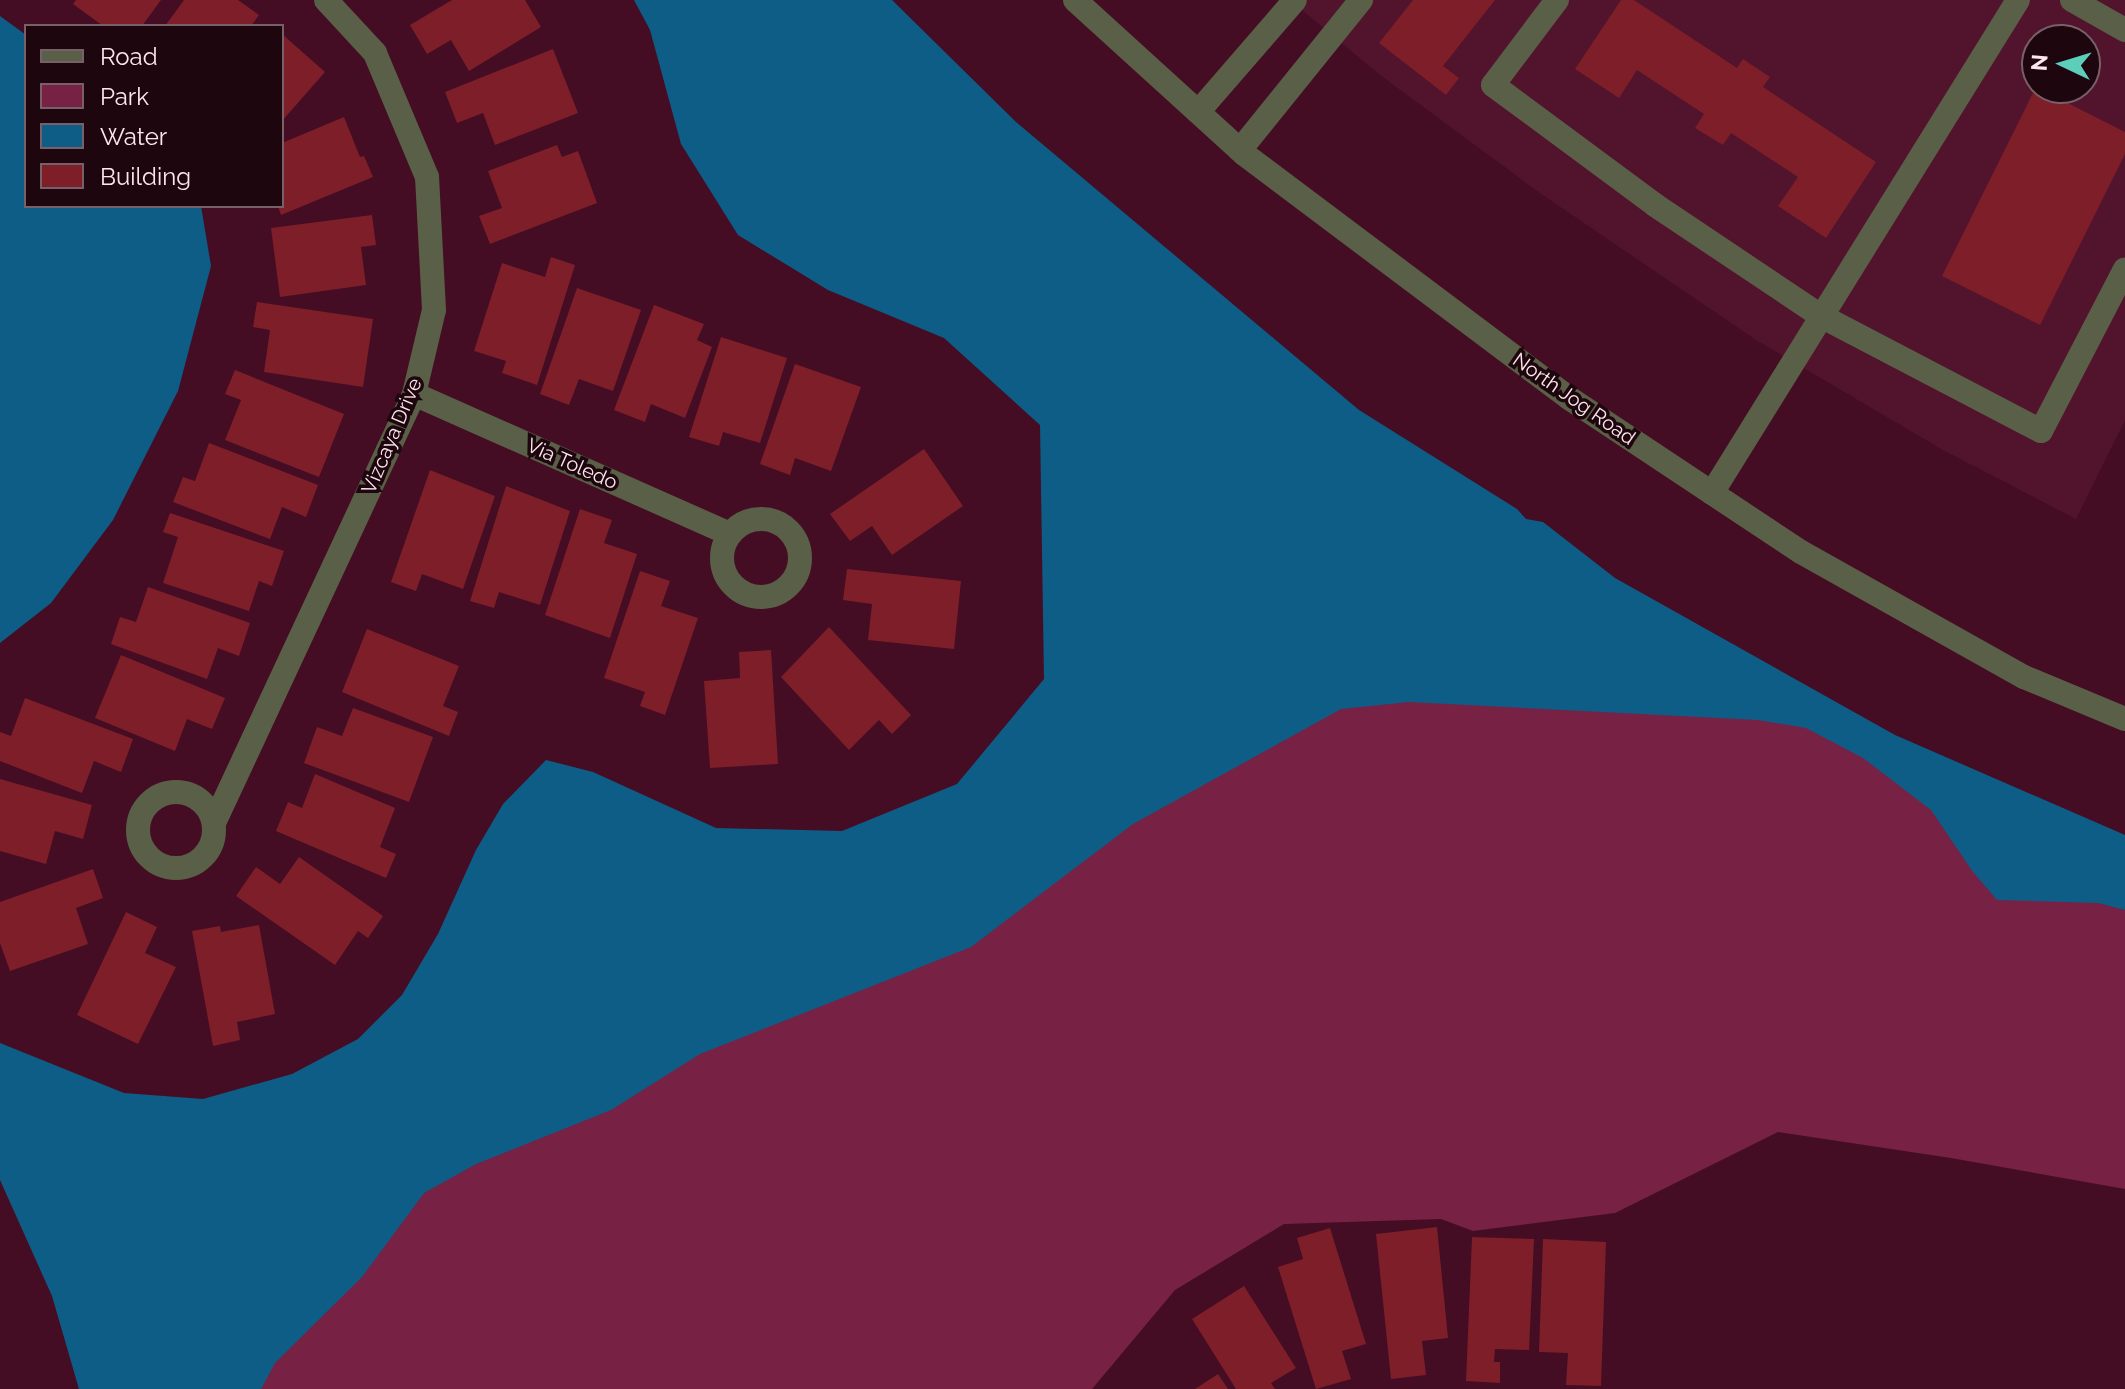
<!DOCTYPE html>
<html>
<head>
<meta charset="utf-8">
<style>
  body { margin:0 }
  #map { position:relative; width:2125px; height:1389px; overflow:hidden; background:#440d24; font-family:Raleway,sans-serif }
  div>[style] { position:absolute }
  .built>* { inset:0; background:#52132d }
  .green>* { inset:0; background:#772145 }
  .water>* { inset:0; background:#0e5d86 }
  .building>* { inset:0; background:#7d1e29 }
  .minor>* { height:24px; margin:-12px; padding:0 12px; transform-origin:12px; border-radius:12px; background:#596047 }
  .minor>.ring { margin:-12px; padding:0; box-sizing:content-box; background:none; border:24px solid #596047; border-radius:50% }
  span { translate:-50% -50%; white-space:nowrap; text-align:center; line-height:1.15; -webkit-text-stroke:7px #1d060e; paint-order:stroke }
  .street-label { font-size:20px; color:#fde7ed }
  .legend { position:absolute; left:24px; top:24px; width:260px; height:184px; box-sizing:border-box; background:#1d060e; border:2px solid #776067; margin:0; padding:10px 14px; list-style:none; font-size:24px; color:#fde7ed }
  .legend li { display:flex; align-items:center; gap:16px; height:40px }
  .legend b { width:40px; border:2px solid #776067 }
  .north { position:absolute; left:2021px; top:24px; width:80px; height:80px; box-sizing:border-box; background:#1d060e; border:2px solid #776067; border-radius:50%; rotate:274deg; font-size:22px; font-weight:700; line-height:32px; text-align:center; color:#fde7ed }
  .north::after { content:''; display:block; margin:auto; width:28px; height:36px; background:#5dceb9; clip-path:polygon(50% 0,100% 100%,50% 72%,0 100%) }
</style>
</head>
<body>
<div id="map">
  <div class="built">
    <i style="clip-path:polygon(evenodd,1290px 0,2125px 0,2125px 420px,2076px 519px,1943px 450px,1756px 340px,1537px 191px,1380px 75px,1290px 0,2037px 40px,2085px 40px,2085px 88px,2037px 88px,2037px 40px)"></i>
  </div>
  <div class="green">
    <i style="clip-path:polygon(1332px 664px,1744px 686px,2125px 879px,2125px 1189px,1951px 1158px,1778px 1132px,1615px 1213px,1473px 1231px,1441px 1219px,1284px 1224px,1175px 1290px,1092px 1389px,190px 1389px,247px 1294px)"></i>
  </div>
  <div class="water">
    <i style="clip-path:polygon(634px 0,892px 0,1016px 122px,1359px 410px,1517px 509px,1526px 519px,1543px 522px,1615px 578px,1895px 735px,2125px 835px,2125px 910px,2098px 903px,1997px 900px,1973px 872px,1931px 810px,1863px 758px,1806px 728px,1758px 720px,1409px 702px,1341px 709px,1133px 824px,971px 947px,700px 1054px,611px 1110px,476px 1164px,424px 1193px,362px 1277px,275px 1363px,261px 1389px,79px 1389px,52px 1296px,0 1180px,0 1043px,124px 1093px,203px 1099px,292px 1074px,358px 1039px,402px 995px,438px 934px,476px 850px,503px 804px,546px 760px,593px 772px,716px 828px,842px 831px,957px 784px,1044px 679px,1040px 425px,944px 338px,828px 290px,738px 235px,681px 144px,650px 30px)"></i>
    <i style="clip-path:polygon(0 16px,26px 35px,26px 206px,201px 206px,211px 266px,178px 391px,113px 520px,51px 603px,0 643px)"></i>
  </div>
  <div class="building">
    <i style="clip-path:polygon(76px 0,161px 0,142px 26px,103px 26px,73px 4px)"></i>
    <i style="clip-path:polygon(184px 0,238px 0,259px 15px,251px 26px,165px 26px)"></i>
    <i style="clip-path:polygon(452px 0,525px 0,541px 27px,469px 71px,451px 40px,427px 54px,410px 25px)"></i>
    <i style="clip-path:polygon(1413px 0,1495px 0,1443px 66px,1459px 78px,1446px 95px,1379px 43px)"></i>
    <i style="clip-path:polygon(1621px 0,1634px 0,1737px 68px,1743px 59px,1770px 77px,1763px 87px,1876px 162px,1826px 238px,1778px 206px,1798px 177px,1731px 133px,1723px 145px,1695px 128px,1704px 114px,1637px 70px,1619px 98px,1575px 69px)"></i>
    <i style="clip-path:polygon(282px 34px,325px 72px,282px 121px)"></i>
    <i style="clip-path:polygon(553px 49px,578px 113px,495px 145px,483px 113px,457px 123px,445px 92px)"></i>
    <i style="clip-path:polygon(2036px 87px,2125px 132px,2125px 154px,2040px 325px,1942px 276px)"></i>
    <i style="clip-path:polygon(344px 117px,360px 157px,364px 156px,373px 177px,281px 215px,278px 206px,282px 206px,282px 143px)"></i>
    <i style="clip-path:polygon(557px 145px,562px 157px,578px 151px,597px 203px,490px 244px,479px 216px,502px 208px,488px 171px)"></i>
    <i style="clip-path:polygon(372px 215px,376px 245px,361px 247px,366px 285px,280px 297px,271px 228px)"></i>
    <i style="clip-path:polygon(551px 257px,575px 265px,537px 385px,502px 373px,506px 361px,474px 351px,502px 263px,545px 277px)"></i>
    <i style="clip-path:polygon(577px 288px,641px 310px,613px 391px,579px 379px,569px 405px,540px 394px)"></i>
    <i style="clip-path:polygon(257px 302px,373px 319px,363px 387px,264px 372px,270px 330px,253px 327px)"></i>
    <i style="clip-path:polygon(654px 305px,704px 324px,697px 340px,712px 347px,685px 418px,651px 404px,645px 422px,614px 410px)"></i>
    <i style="clip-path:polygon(721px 337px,787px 358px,760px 443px,723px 432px,719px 446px,689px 437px)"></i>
    <i style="clip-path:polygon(795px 364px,861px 387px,831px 471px,795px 458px,790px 475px,760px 464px)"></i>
    <i style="clip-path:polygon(235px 370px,344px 414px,319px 477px,225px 440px,241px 400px,225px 394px)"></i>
    <i style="clip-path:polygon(209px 443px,318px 485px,306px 517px,282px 507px,270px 539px,173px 502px,183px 477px,195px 481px)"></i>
    <i style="clip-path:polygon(924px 449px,963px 506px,892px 555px,872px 526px,850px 541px,830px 514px)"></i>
    <i style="clip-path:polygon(430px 470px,495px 496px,463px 589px,422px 574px,416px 591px,391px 582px)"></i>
    <i style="clip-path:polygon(506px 486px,570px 511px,540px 605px,499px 592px,494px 608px,470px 601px)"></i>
    <i style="clip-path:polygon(580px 509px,612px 520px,604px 543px,637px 554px,610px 638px,545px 615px)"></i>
    <i style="clip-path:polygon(170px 513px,284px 551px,272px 586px,259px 581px,249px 611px,163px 583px,178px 537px,163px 532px)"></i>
    <i style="clip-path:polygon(847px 569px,961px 581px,954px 649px,868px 640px,872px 604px,843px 600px)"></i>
    <i style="clip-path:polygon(640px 571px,670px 581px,661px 606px,698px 618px,665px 715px,640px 706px,645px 692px,604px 678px)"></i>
    <i style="clip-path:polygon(148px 587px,250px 623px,239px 656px,218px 648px,207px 679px,111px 644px,120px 617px,136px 622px)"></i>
    <i style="clip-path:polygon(829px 627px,911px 715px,892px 734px,879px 720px,849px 750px,781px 677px)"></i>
    <i style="clip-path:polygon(367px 629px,459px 666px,443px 706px,458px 712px,449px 736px,342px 692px)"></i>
    <i style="clip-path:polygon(771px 650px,778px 764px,710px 768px,704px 681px,740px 678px,739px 652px)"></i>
    <i style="clip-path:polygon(121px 655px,225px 698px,212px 729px,187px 719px,175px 751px,95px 718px)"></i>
    <i style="clip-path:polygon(25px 698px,133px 739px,121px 772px,94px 761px,82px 793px,0 761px,0 732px,11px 736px)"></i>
    <i style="clip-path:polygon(353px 708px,433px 737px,409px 802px,304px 763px,317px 727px,342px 736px)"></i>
    <i style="clip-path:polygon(315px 774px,395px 808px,380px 847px,396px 854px,386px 878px,276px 831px,288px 802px,302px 808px)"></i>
    <i style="clip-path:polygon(0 779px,92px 805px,83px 839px,55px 831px,46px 864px,0 851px)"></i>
    <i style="clip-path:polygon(299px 857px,383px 916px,368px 938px,358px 931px,335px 965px,236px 896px,256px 867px,280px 884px)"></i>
    <i style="clip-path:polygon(93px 869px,103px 898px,76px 908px,88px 944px,10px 971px,0 943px,0 902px)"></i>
    <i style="clip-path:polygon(126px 912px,157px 927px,145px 953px,176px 967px,138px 1044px,77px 1015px)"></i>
    <i style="clip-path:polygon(259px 925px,275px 1014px,237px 1022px,240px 1040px,213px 1046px,192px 931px,220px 926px,221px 932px)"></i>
    <i style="clip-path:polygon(1437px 1227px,1448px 1338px,1422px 1341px,1426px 1375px,1391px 1379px,1376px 1234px)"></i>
    <i style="clip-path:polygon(1330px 1228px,1366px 1344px,1342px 1351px,1351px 1379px,1316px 1389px,1278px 1267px,1303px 1259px,1297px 1238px)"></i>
    <i style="clip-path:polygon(1472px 1237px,1534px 1239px,1529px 1350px,1495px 1349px,1494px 1362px,1500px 1362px,1500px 1383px,1466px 1381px)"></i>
    <i style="clip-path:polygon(1543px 1239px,1606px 1242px,1601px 1386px,1566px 1385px,1568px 1353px,1539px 1352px)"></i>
    <i style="clip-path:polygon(1244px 1286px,1296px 1368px,1271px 1383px,1275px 1389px,1236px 1389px,1192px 1319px)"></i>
    <i style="clip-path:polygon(1218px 1374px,1228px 1389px,1195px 1389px)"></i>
  </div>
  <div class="minor">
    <i style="left:1075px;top:0;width:229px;rotate:42.3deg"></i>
    <i style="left:1244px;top:154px;width:406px;rotate:36.9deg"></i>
    <i style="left:1569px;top:398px;width:278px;rotate:33.6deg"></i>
    <i style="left:1801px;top:552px;width:256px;rotate:29.3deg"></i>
    <i style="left:2024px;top:677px;width:109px;rotate:22.6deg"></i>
    <i style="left:1557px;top:0;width:106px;rotate:127deg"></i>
    <i style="left:1493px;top:85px;width:202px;rotate:36.5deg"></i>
    <i style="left:1655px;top:205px;width:200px;rotate:33.8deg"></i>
    <i style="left:1821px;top:316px;width:248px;rotate:27.6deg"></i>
    <i style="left:2041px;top:431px;width:182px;rotate:-62.6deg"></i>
    <i style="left:2072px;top:0;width:61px;rotate:29.5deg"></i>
    <i style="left:1198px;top:112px;width:148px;rotate:-49.1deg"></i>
    <i style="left:1240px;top:150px;width:193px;rotate:-51.1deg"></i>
    <i style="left:414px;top:394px;width:346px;rotate:23.9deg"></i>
    <i style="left:1712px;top:493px;width:580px;rotate:-58.17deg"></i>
    <i class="ring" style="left:722px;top:519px;width:54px;height:54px"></i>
    <i class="ring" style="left:138px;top:792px;width:52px;height:52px"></i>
    <i style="left:214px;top:823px;width:473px;rotate:-65deg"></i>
    <i style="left:414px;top:394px;width:86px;rotate:-76.6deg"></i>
    <i style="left:434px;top:310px;width:133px;rotate:-93deg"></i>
    <i style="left:427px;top:177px;width:134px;rotate:-112.8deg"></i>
    <i style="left:375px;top:53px;width:72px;rotate:-132.8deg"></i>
  </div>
  <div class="street-label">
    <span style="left:1574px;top:399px;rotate:35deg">North Jog Road</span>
    <span style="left:392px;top:436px;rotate:-67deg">Vizcaya Drive</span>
    <span style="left:572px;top:464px;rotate:24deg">Via Toledo</span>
  </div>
  <ul class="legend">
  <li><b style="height:10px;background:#596047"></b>Road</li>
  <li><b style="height:22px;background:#772145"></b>Park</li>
  <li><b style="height:22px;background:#0e5d86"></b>Water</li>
  <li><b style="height:22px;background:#7d1e29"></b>Building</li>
  </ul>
  <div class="north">N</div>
</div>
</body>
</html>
